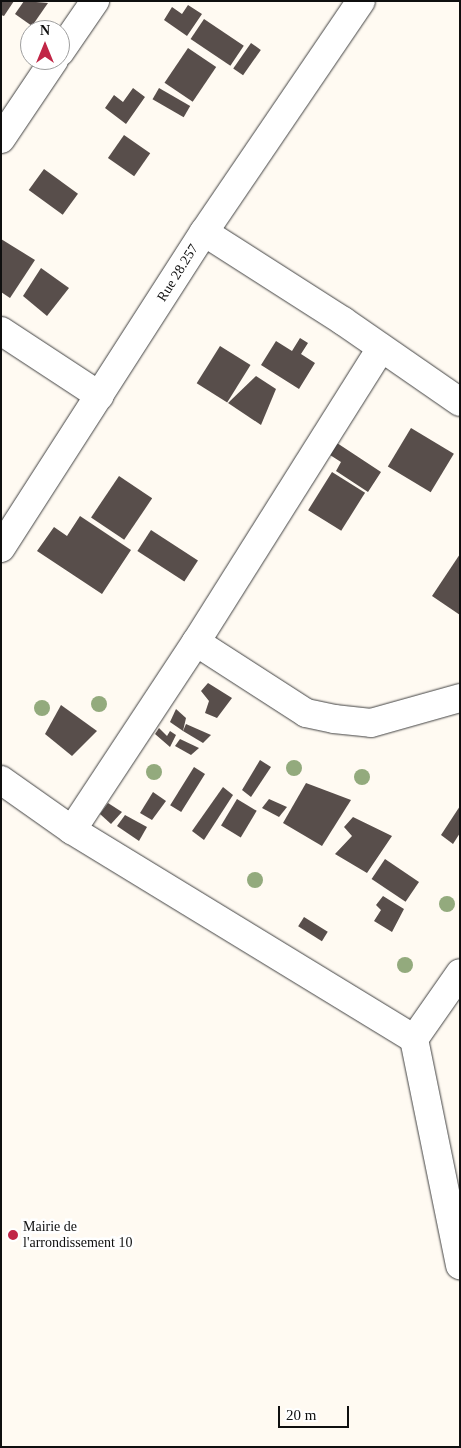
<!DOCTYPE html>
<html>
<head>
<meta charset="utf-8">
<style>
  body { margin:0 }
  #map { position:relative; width:461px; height:1448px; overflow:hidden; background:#fffaf2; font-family:"Times New Roman",serif }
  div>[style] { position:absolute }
  .building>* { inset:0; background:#584e4b; transform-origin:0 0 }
  .roads { filter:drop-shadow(0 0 1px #424242) drop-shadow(0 0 1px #424242) }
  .minor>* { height:28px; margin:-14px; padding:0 14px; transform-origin:14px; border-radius:14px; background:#fff }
  .trees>* { width:16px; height:16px; margin:-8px; border-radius:50%; background:#93aa7d }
  .dots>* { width:14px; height:14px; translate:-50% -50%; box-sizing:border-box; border:2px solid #fff; border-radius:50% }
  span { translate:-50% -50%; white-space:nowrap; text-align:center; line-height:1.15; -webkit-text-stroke:5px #fff; paint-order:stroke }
  .street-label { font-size:14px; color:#0f0f0f }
  .poi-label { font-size:14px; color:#0f0f0f }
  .left { translate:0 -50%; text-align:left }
  .frame { position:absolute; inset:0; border:2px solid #0f0f0f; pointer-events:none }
  .north { position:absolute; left:20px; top:20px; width:50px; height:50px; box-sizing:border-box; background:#fff; border:1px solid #9f9f9f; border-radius:50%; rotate:0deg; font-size:14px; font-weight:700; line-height:20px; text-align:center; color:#0f0f0f }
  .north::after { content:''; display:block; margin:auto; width:18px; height:22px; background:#c12646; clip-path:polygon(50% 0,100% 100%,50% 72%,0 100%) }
  .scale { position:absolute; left:278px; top:1406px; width:71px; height:22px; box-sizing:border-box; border:2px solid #0f0f0f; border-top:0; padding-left:6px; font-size:15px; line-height:18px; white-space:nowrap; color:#0f0f0f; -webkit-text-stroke:4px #fff; paint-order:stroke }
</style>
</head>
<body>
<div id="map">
  <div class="building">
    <i style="clip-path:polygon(1px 1px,14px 1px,4px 16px,1px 15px)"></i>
    <i style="clip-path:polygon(24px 1px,48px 3px,32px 26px,15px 14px)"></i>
    <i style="clip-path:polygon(188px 5px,202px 14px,187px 36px,164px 20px,172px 7px,182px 14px)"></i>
    <i style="left:204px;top:19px;width:48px;height:24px;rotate:34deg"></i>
    <i style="left:251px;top:43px;width:12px;height:31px;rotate:35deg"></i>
    <i style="left:188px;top:48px;width:34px;height:42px;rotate:34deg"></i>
    <i style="clip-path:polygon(133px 88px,145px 97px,126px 124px,105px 108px,114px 95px,123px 102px)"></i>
    <i style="left:159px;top:88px;width:36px;height:13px;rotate:30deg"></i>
    <i style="left:124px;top:135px;width:32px;height:28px;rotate:35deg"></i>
    <i style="left:44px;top:169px;width:42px;height:26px;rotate:36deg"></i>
    <i style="clip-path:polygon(1px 239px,35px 260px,10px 298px,1px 292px)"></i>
    <i style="clip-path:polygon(41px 268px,69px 288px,47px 316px,23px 296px)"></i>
    <i style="clip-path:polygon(300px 338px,308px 343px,301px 354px,315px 363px,299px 389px,261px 365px,276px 341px,292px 351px)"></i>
    <i style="left:220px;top:346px;width:36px;height:44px;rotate:32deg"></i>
    <i style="clip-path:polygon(256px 376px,276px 389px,261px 425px,228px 403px)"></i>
    <i style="left:411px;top:428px;width:50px;height:45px;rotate:31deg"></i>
    <i style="clip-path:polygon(337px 443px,381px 472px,368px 492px,336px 471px,341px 462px,330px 455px)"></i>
    <i style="left:332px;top:472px;width:39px;height:45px;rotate:32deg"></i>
    <i style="left:119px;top:476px;width:40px;height:50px;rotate:34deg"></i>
    <i style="clip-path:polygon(80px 516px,131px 550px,102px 594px,37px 551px,54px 527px,67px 536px)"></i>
    <i style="left:151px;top:530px;width:56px;height:25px;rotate:33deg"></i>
    <i style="clip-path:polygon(460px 554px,460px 615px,432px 596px)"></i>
    <i style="clip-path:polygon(208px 683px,232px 698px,217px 718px,205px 713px,209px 701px,201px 691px)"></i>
    <i style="clip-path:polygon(61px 705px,97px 731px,72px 756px,45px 734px)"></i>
    <i style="clip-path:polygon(176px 709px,186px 718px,183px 731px,170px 722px)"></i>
    <i style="clip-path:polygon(186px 724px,211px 735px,203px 743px,183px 731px)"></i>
    <i style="clip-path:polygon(159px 728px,167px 736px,170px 731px,176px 735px,170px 747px,155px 734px)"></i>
    <i style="clip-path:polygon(180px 739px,199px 748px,191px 755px,175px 746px)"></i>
    <i style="clip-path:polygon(260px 760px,271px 767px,251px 797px,242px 790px)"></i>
    <i style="left:194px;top:767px;width:13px;height:45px;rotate:32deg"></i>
    <i style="clip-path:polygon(306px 783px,351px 800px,322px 846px,283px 823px)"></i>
    <i style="clip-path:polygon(223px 787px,233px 795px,204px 840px,192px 831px)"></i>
    <i style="clip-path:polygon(153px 792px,166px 801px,152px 820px,140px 813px)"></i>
    <i style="left:237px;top:799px;width:23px;height:31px;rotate:31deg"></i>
    <i style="clip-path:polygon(269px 799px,287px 807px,279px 817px,262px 808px)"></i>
    <i style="clip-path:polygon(108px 803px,122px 812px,111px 824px,100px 814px)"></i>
    <i style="clip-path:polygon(460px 806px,460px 833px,453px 844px,441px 835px)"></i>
    <i style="clip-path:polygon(125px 815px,147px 827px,139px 841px,117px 826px)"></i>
    <i style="clip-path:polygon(353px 817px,392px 836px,367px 873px,335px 854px,352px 836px,344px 827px)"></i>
    <i style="left:385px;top:859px;width:41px;height:24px;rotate:34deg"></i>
    <i style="clip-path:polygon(383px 896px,404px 909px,392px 932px,374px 921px,381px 910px,376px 905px)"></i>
    <i style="left:304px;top:917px;width:28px;height:11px;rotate:32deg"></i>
  </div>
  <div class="roads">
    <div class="minor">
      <i style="left:60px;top:52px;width:62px;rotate:-55.5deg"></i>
      <i style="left:1px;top:139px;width:95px;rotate:-56.1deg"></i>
      <i style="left:204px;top:232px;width:165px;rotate:32.6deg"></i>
      <i style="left:343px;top:321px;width:142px;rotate:34.7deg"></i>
      <i style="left:1px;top:331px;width:118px;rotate:33.3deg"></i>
      <i style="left:1px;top:548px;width:376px;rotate:-57.3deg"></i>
      <i style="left:204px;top:232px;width:279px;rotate:-55.8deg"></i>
      <i style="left:196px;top:642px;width:131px;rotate:32.8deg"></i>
      <i style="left:306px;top:713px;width:29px;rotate:12deg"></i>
      <i style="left:334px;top:719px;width:37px;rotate:6deg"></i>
      <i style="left:371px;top:723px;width:92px;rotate:-15.7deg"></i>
      <i style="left:1px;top:780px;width:87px;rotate:35.2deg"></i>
      <i style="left:72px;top:830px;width:401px;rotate:31.4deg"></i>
      <i style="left:414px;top:1039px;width:231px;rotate:78.5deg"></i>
      <i style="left:72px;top:830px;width:225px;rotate:-56.6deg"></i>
      <i style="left:196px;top:642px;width:347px;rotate:-57.8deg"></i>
      <i style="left:414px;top:1039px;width:80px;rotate:-55.1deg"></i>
    </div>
  </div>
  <div class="trees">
    <i style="left:99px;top:704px"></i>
    <i style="left:42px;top:708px"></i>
    <i style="left:294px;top:768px"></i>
    <i style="left:154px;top:772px"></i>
    <i style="left:362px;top:777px"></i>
    <i style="left:255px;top:880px"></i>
    <i style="left:447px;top:904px"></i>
    <i style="left:405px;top:965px"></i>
  </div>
  <div class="dots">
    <i style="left:13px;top:1235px;background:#c12646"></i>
  </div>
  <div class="street-label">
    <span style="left:178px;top:273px;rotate:-58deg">Rue 28.257</span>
  </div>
  <div class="poi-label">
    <span class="left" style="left:23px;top:1235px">Mairie de<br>l'arrondissement 10</span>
  </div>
  <div class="frame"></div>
  <div class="north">N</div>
  <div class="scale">20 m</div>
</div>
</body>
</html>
